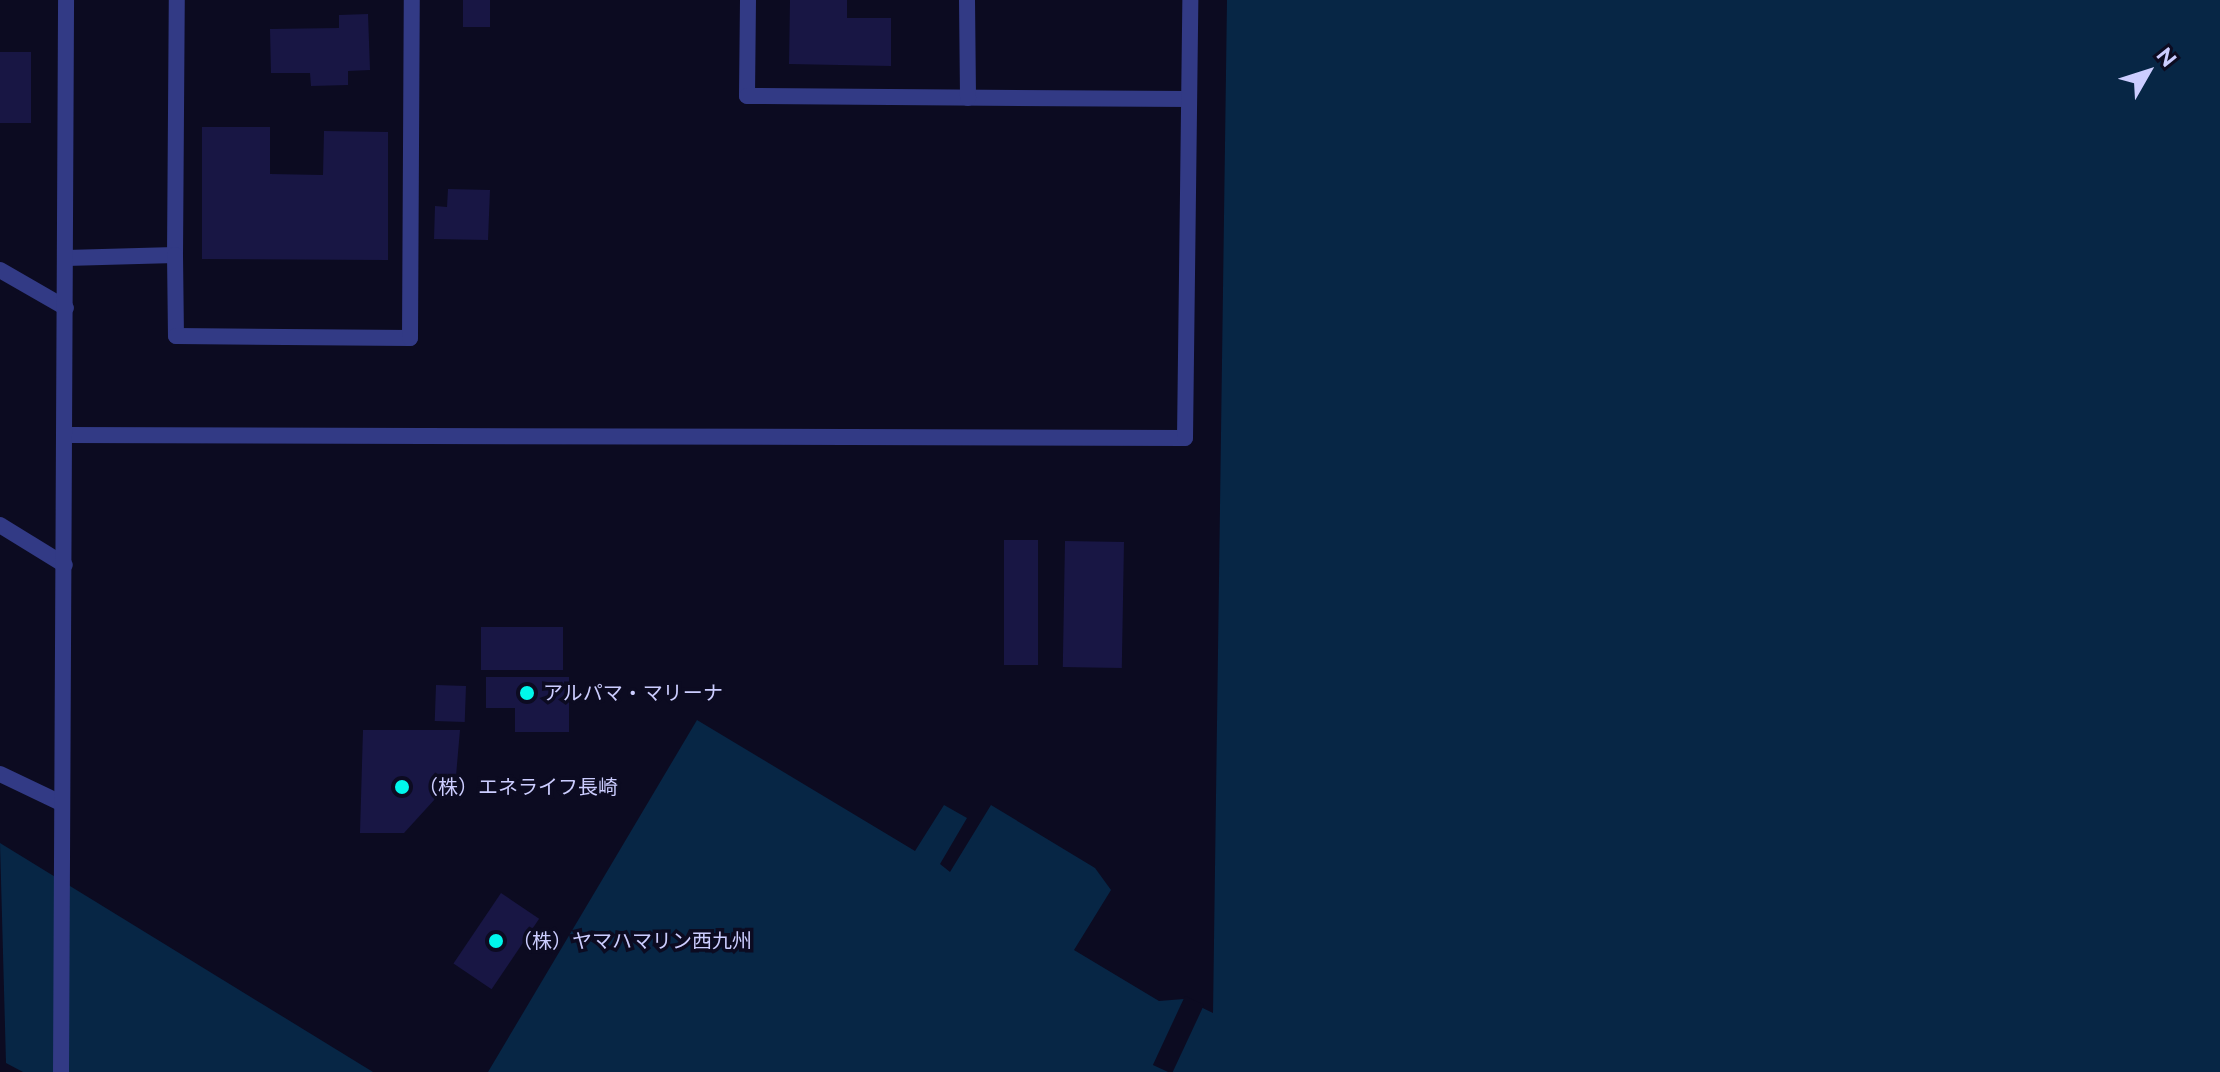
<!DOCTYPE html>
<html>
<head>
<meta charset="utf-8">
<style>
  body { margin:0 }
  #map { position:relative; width:2220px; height:1072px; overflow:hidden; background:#0c0b21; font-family:Raleway,"Noto Sans JP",sans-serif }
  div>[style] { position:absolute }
  .water>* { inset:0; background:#072645 }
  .pier>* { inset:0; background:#0c0b21; transform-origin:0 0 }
  .building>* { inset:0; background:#181644; transform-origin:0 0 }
  .minor>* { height:16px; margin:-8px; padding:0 8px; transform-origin:8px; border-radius:8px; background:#323a85 }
  .tertiary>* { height:16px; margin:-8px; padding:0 8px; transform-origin:8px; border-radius:8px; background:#323a85 }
  .dots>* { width:22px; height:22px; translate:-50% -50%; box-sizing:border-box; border:4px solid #0c0b21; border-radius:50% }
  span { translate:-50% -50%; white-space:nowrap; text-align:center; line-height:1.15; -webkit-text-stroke:7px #0c0b21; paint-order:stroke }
  .poi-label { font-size:20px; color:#cccdff }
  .left { translate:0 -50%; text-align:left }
  .north { position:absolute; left:2108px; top:32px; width:80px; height:80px; -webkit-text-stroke:6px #0c0b21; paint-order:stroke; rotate:51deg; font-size:22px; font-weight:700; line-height:32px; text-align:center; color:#cccdff }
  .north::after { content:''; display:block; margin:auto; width:28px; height:36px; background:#cccdff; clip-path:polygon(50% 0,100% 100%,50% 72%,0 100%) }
</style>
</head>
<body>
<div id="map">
  <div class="water">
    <i style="clip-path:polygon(1227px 0,2220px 0,2220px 1072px,488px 1072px,697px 720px,915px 851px,944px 805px,967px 818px,940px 864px,950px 872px,991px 805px,1095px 868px,1111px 890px,1074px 950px,1159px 1001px,1184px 999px,1213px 1013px)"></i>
    <i style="clip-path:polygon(0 843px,373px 1072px,23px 1072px,6px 1063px)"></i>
  </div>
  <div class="pier">
    <i style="left:1185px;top:996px;width:21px;height:76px;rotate:25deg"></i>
  </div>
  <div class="building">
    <i style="left:463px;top:0;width:27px;height:27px"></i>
    <i style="clip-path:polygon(790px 0,847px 0,847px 18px,891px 18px,891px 66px,789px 64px)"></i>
    <i style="clip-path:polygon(368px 14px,370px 70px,348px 71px,348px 85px,311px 86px,310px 73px,271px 73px,270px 29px,339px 28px,339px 15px)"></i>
    <i style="left:0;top:52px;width:31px;height:71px"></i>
    <i style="clip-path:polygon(202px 127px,270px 127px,270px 174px,323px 175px,324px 131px,388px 132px,388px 260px,202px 259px)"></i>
    <i style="clip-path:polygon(448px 189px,490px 190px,488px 240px,434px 239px,435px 206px,447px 207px)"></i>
    <i style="left:1004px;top:540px;width:34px;height:125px"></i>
    <i style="left:1065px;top:541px;width:59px;height:126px;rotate:1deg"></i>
    <i style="left:481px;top:627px;width:82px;height:43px"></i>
    <i style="clip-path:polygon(486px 677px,569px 677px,569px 732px,515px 732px,515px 708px,486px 708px)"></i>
    <i style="left:436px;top:685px;width:30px;height:36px;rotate:2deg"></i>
    <i style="clip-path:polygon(363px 730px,460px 730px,456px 776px,404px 833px,360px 833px)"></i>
    <i style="left:501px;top:893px;width:46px;height:85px;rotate:34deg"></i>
  </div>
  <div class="minor">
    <i style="left:0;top:270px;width:76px;rotate:29.9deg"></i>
    <i style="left:66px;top:435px;width:1119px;rotate:0.15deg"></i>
    <i style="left:0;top:525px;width:76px;rotate:31.6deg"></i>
  </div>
  <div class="tertiary">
    <i style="left:748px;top:0;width:96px;rotate:90.6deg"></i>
    <i style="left:747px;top:96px;width:441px;rotate:0.4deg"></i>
    <i style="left:967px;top:0;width:98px;rotate:89.4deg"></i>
    <i style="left:175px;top:255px;width:255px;rotate:-89.6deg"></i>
    <i style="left:66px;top:258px;width:109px;rotate:-1.6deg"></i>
    <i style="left:175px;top:255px;width:81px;rotate:89.3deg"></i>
    <i style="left:176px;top:336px;width:234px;rotate:0.5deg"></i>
    <i style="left:410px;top:338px;width:338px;rotate:-89.7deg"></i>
    <i style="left:1185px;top:438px;width:438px;rotate:-89.3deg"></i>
    <i style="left:0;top:774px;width:68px;rotate:25.4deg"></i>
    <i style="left:61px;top:1072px;width:1072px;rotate:-89.73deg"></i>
  </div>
  <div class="dots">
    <i style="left:527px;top:693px;background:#00f7ec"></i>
    <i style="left:402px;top:787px;background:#00f7ec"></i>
    <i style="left:496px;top:941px;background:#00f7ec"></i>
  </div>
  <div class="poi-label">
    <span class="left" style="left:543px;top:693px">アルパマ・マリーナ</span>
    <span class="left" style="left:418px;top:787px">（株）エネライフ長崎</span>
    <span class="left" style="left:512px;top:941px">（株）ヤマハマリン西九州</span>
  </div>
  <div class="north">N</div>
</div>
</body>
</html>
